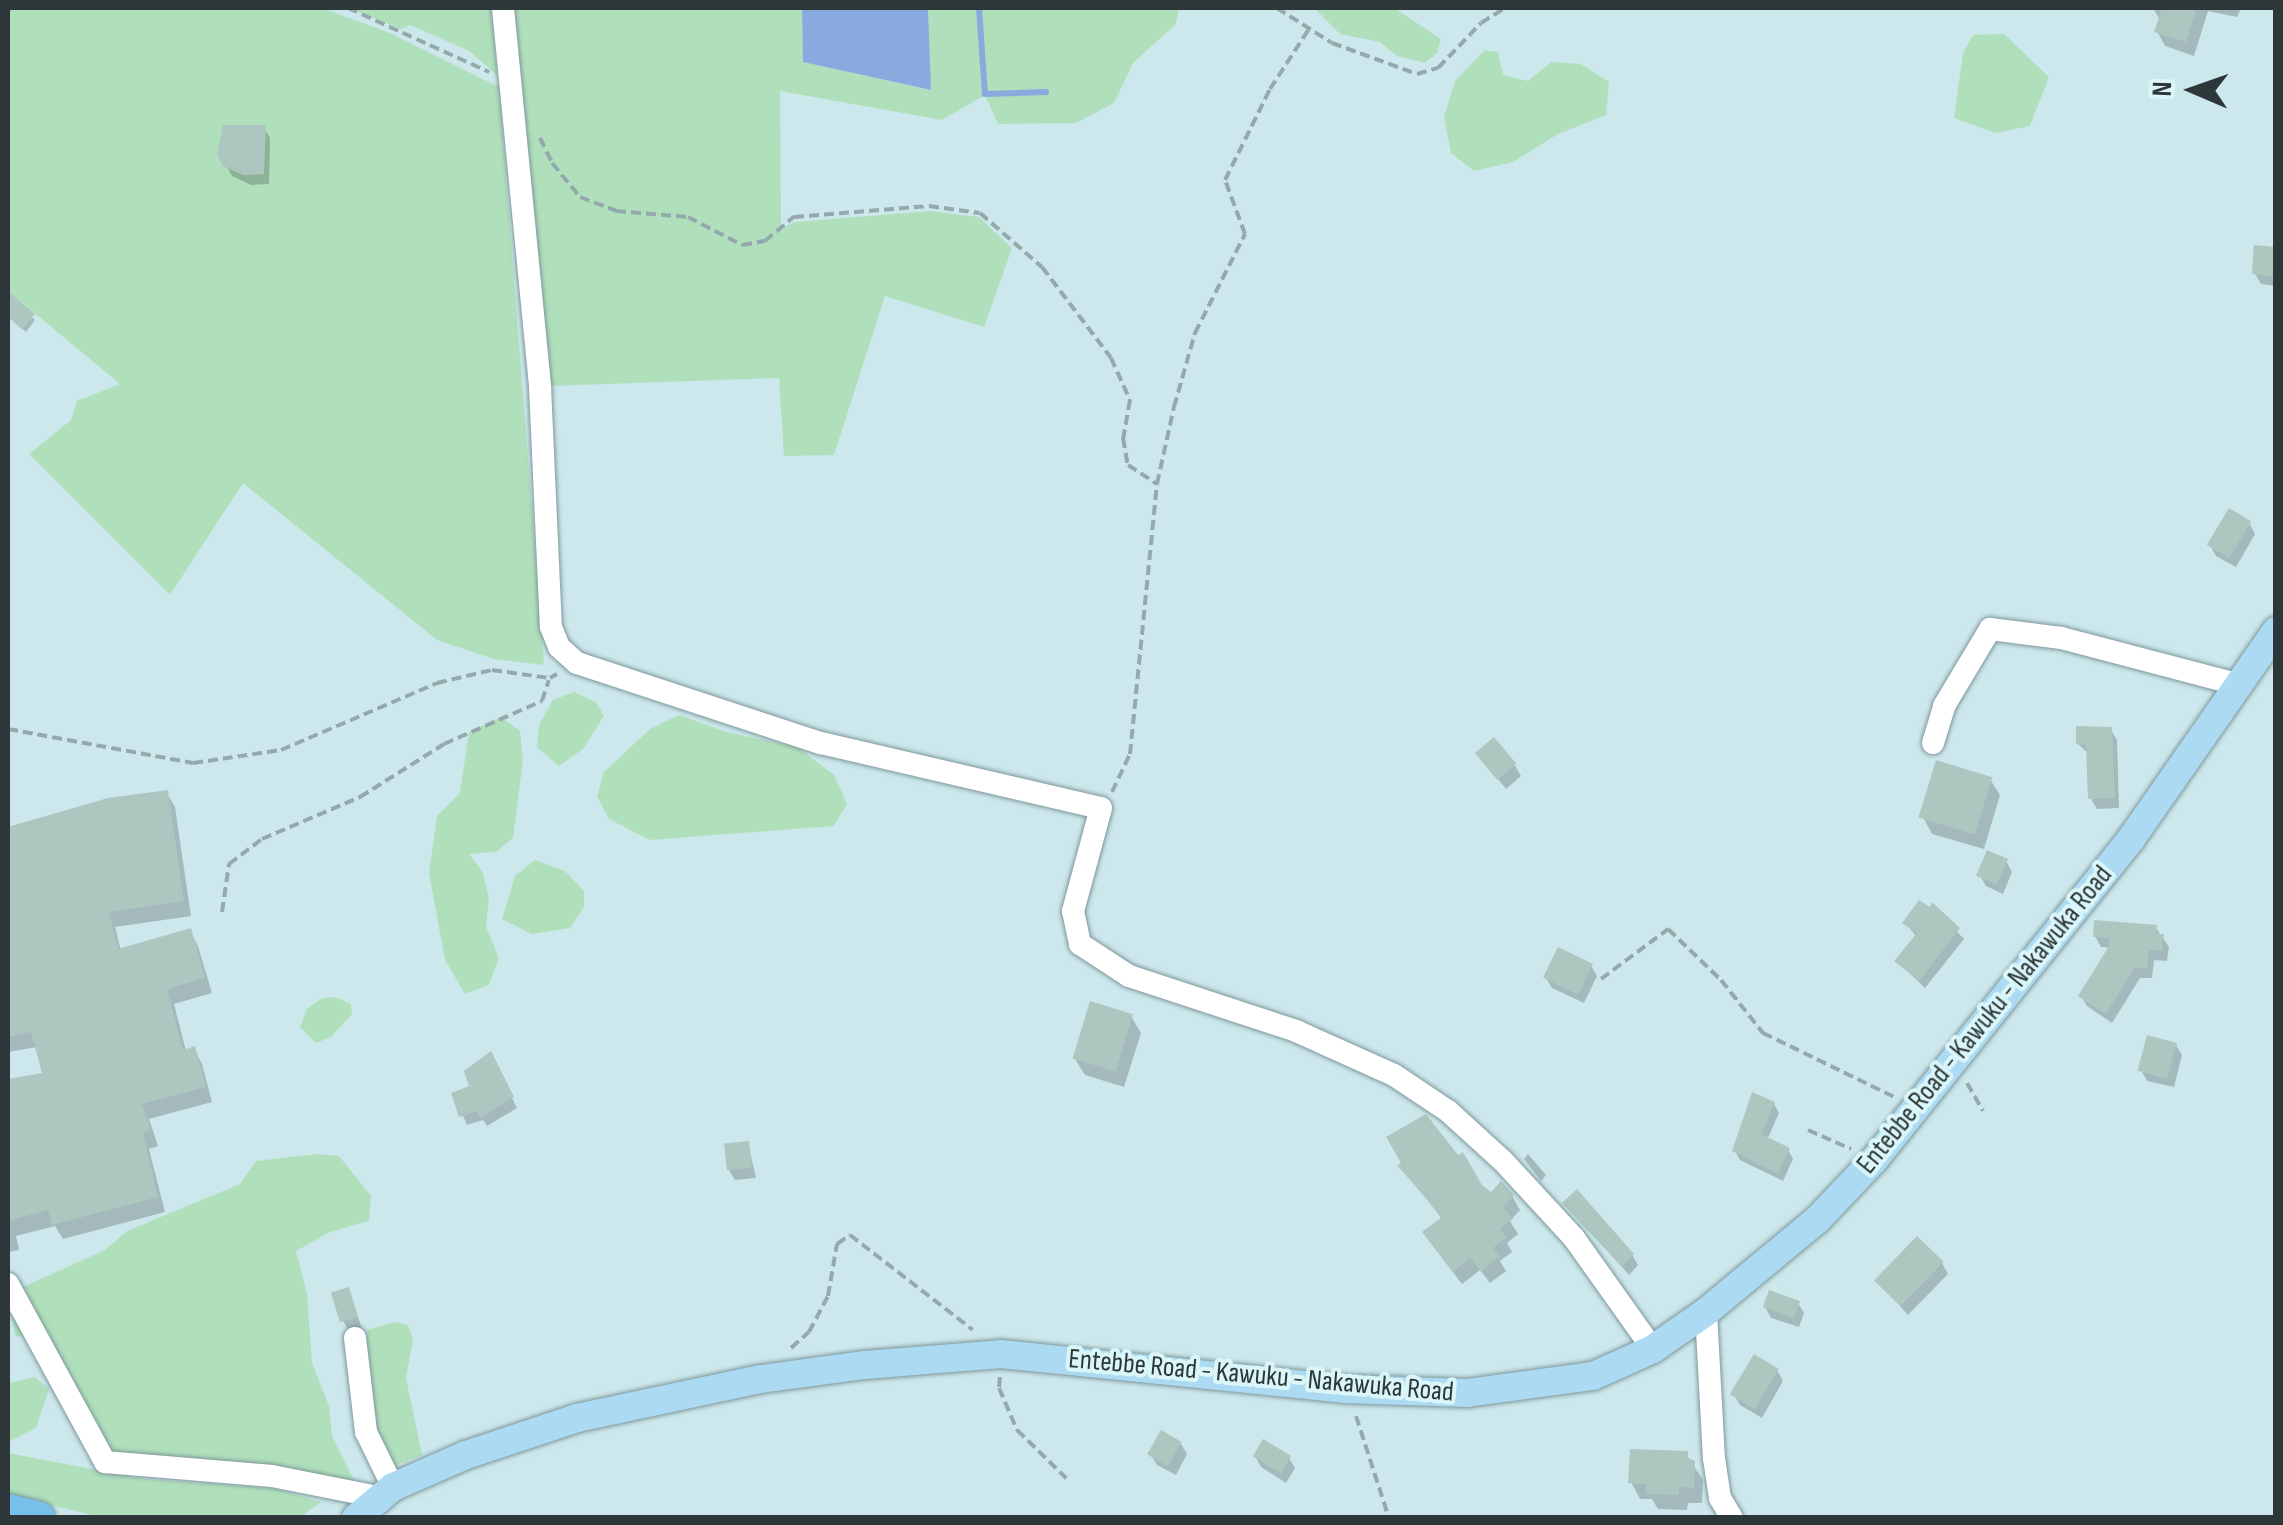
<!DOCTYPE html>
<html>
<head>
<meta charset="utf-8">
<style>
  body { margin:0 }
  #map { position:relative; width:2283px; height:1525px; overflow:hidden; background:#cde8ec; font-family:"Sofia Sans Condensed",sans-serif }
  div>[style] { position:absolute }
  .green>* { inset:0; background:#b0e0bb }
  .water>* { inset:0; background:#8aaadf }
  .shadow>* { inset:0; background:#0003 }
  .stream>* { height:6px; margin:-3px; padding:0 3px; transform-origin:3px; border-radius:3px; background:#8aaadf }
  .building>* { inset:0; background:#adc6c0; transform-origin:0 0 }
  .path>* { height:4px; margin-top:-2px; transform-origin:0; background:repeating-linear-gradient(90deg,#94a9ac 0 10px,transparent 0 15px) }
  .roads { filter:drop-shadow(0 0 2px #7e979b) drop-shadow(0 0 2px #7e979b) }
  .minor>* { height:22px; margin:-11px; padding:0 11px; transform-origin:11px; border-radius:11px; background:#fff }
  .major>* { height:28px; margin:-14px; padding:0 14px; transform-origin:14px; border-radius:14px; background:#acdaf2 }
  .highway>* { height:32px; margin:-16px; padding:0 16px; transform-origin:16px; border-radius:16px; background:#75c1e9 }
  span { translate:-50% -50%; white-space:nowrap; text-align:center; line-height:1.15; -webkit-text-stroke:8px #daf6f9; paint-order:stroke }
  .street-label { font-size:28px; color:#2d3739 }
  .frame { position:absolute; inset:0; border:10px solid #2d3739; pointer-events:none }
  .north { position:absolute; left:2143px; top:40px; width:100px; height:100px; -webkit-text-stroke:8px #daf6f9; paint-order:stroke; rotate:272deg; font-size:28px; font-weight:700; line-height:40px; text-align:center; color:#2d3739 }
  .north::after { content:''; display:block; margin:auto; width:35px; height:45px; background:#2d3739; clip-path:polygon(50% 0,100% 100%,50% 72%,0 100%) }
</style>
</head>
<body>
<div id="map">
  <div class="green">
    <i style="clip-path:polygon(8px 8px,322px 8px,390px 33px,499px 87px,544px 665px,494px 659px,437px 640px,243px 483px,170px 595px,29px 454px,71px 420px,77px 401px,120px 384px,8px 291px)"></i>
    <i style="clip-path:polygon(348px 8px,491px 8px,497px 75px,469px 51px,410px 25px,401px 29px)"></i>
    <i style="clip-path:polygon(512px 8px,802px 8px,804px 62px,930px 90px,928px 8px,1179px 8px,1176px 24px,1133px 63px,1114px 103px,1076px 123px,998px 124px,985px 95px,942px 120px,780px 91px,781px 229px,795px 222px,929px 211px,979px 217px,1012px 248px,984px 327px,885px 296px,834px 455px,784px 456px,779px 378px,550px 386px)"></i>
    <i style="clip-path:polygon(1314px 8px,1394px 8px,1441px 39px,1437px 53px,1425px 63px,1397px 56px,1380px 42px,1340px 34px)"></i>
    <i style="clip-path:polygon(2004px 34px,2049px 77px,2030px 126px,1996px 133px,1954px 118px,1963px 53px,1973px 35px)"></i>
    <i style="clip-path:polygon(1485px 50px,1498px 52px,1503px 75px,1528px 81px,1551px 62px,1581px 64px,1609px 82px,1606px 115px,1558px 134px,1513px 162px,1474px 171px,1451px 153px,1444px 117px,1455px 81px)"></i>
    <i style="clip-path:polygon(574px 692px,596px 702px,604px 716px,583px 749px,559px 766px,537px 747px,539px 725px,553px 700px)"></i>
    <i style="clip-path:polygon(679px 715px,726px 732px,797px 747px,834px 775px,847px 804px,834px 826px,650px 840px,609px 819px,597px 796px,604px 772px,650px 729px)"></i>
    <i style="clip-path:polygon(501px 717px,520px 731px,523px 760px,513px 838px,496px 852px,469px 854px,482px 871px,489px 898px,486px 927px,499px 958px,489px 985px,465px 994px,445px 960px,429px 873px,437px 816px,460px 793px,469px 732px)"></i>
    <i style="clip-path:polygon(535px 860px,565px 871px,584px 891px,584px 907px,570px 928px,532px 934px,502px 919px,515px 876px)"></i>
    <i style="clip-path:polygon(335px 997px,351px 1004px,352px 1014px,331px 1037px,316px 1043px,300px 1027px,307px 1009px,322px 998px)"></i>
    <i style="clip-path:polygon(317px 1154px,339px 1156px,371px 1196px,369px 1221px,330px 1232px,296px 1251px,307px 1293px,312px 1363px,329px 1406px,332px 1436px,354px 1480px,106px 1453px,45px 1338px,16px 1336px,11px 1315px,28px 1295px,23px 1287px,105px 1250px,127px 1231px,240px 1184px,256px 1161px)"></i>
    <i style="clip-path:polygon(394px 1322px,408px 1325px,413px 1339px,406px 1378px,422px 1455px,391px 1467px,376px 1428px,366px 1339px,368px 1330px)"></i>
    <i style="clip-path:polygon(35px 1377px,49px 1389px,36px 1428px,8px 1442px,8px 1383px)"></i>
    <i style="clip-path:polygon(8px 1453px,144px 1479px,273px 1488px,321px 1502px,300px 1517px,99px 1517px,8px 1494px)"></i>
  </div>
  <div class="water">
    <i style="clip-path:polygon(802px 8px,928px 8px,931px 90px,803px 62px)"></i>
  </div>
  <div class="shadow">
    <i style="clip-path:polygon(2153px 8px,2241px 8px,2237px 17px,2208px 11px,2194px 56px,2165px 46px,2157px 31px,2160px 20px)"></i>
    <i style="clip-path:polygon(264px 128px,270px 138px,269px 184px,251px 185px,232px 176px,220px 155px)"></i>
    <i style="clip-path:polygon(2276px 249px,2276px 286px,2261px 284px,2255px 274px)"></i>
    <i style="clip-path:polygon(13px 299px,35px 320px,26px 332px,8px 316px)"></i>
    <i style="clip-path:polygon(2249px 523px,2255px 534px,2236px 567px,2216px 556px,2210px 545px)"></i>
    <i style="clip-path:polygon(2111px 730px,2117px 740px,2119px 808px,2097px 809px,2091px 799px,2089px 754px,2078px 744px)"></i>
    <i style="clip-path:polygon(1478px 754px,1515px 766px,1521px 776px,1506px 789px)"></i>
    <i style="clip-path:polygon(1990px 779px,2000px 795px,1984px 849px,1932px 834px,1923px 817px)"></i>
    <i style="clip-path:polygon(166px 792px,175px 807px,191px 916px,115px 927px,121px 951px,190px 931px,198px 946px,212px 993px,174px 1004px,186px 1051px,194px 1049px,202px 1064px,212px 1102px,149px 1119px,158px 1146px,149px 1149px,165px 1212px,63px 1239px,55px 1226px,16px 1236px,19px 1250px,8px 1252px,8px 1082px,45px 1076px,37px 1047px,8px 1052px,8px 827px,108px 801px)"></i>
    <i style="clip-path:polygon(2006px 861px,2012px 872px,2003px 894px,1986px 886px,1980px 876px)"></i>
    <i style="clip-path:polygon(1933px 906px,1964px 939px,1925px 988px,1897px 961px,1917px 937px,1905px 923px)"></i>
    <i style="clip-path:polygon(2156px 928px,2169px 947px,2167px 961px,2154px 960px,2152px 978px,2140px 978px,2112px 1023px,2087px 1006px,2081px 996px,2111px 948px,2101px 947px,2095px 936px)"></i>
    <i style="clip-path:polygon(1591px 966px,1597px 976px,1584px 1003px,1552px 988px,1546px 978px)"></i>
    <i style="clip-path:polygon(1131px 1016px,1141px 1033px,1124px 1087px,1085px 1075px,1075px 1059px)"></i>
    <i style="clip-path:polygon(2176px 1045px,2182px 1055px,2174px 1087px,2147px 1081px,2141px 1070px)"></i>
    <i style="clip-path:polygon(490px 1054px,517px 1108px,487px 1126px,483px 1120px,467px 1125px,454px 1095px,472px 1088px)"></i>
    <i style="clip-path:polygon(1774px 1104px,1779px 1113px,1767px 1140px,1788px 1150px,1793px 1159px,1783px 1181px,1740px 1160px,1735px 1151px)"></i>
    <i style="clip-path:polygon(748px 1143px,756px 1178px,735px 1180px,729px 1170px)"></i>
    <i style="clip-path:polygon(1528px 1154px,1546px 1175px,1541px 1181px,1524px 1159px)"></i>
    <i style="clip-path:polygon(1401px 1166px,1481px 1187px,1491px 1195px,1512px 1196px,1520px 1210px,1510px 1221px,1518px 1234px,1507px 1243px,1512px 1252px,1500px 1261px,1506px 1271px,1490px 1283px,1480px 1270px,1462px 1284px,1433px 1246px,1443px 1220px)"></i>
    <i style="clip-path:polygon(1565px 1203px,1632px 1255px,1638px 1265px,1629px 1275px)"></i>
    <i style="clip-path:polygon(1942px 1263px,1948px 1274px,1908px 1315px,1878px 1281px)"></i>
    <i style="clip-path:polygon(348px 1290px,362px 1328px,349px 1331px,343px 1321px)"></i>
    <i style="clip-path:polygon(1798px 1303px,1804px 1313px,1799px 1327px,1771px 1318px,1765px 1307px)"></i>
    <i style="clip-path:polygon(1777px 1370px,1783px 1381px,1762px 1418px,1740px 1405px,1734px 1395px)"></i>
    <i style="clip-path:polygon(1181px 1444px,1187px 1454px,1176px 1475px,1157px 1465px,1151px 1455px)"></i>
    <i style="clip-path:polygon(1686px 1454px,1703px 1480px,1702px 1503px,1688px 1503px,1687px 1510px,1658px 1509px,1652px 1499px,1640px 1499px,1631px 1482px)"></i>
    <i style="clip-path:polygon(1255px 1456px,1289px 1458px,1295px 1468px,1286px 1483px,1261px 1467px)"></i>
  </div>
  <div class="stream">
    <i style="left:979px;top:8px;width:86px;rotate:86deg"></i>
    <i style="left:985px;top:94px;width:61px;rotate:-1.9deg"></i>
  </div>
  <div class="building">
    <i style="clip-path:polygon(2162px 8px,2197px 8px,2186px 42px,2154px 32px)"></i>
    <i style="clip-path:polygon(223px 125px,266px 125px,264px 174px,243px 175px,223px 166px,217px 155px)"></i>
    <i style="clip-path:polygon(2254px 245px,2276px 247px,2276px 277px,2252px 274px)"></i>
    <i style="clip-path:polygon(8px 291px,35px 314px,22px 329px,8px 317px)"></i>
    <i style="left:2229px;top:508px;width:26px;height:43px;rotate:31deg"></i>
    <i style="clip-path:polygon(2076px 726px,2112px 727px,2115px 798px,2088px 799px,2086px 745px,2076px 744px)"></i>
    <i style="left:1494px;top:737px;width:35px;height:25px;rotate:50deg"></i>
    <i style="left:1936px;top:760px;width:59px;height:60px;rotate:17deg"></i>
    <i style="clip-path:polygon(168px 790px,184px 901px,109px 912px,118px 949px,191px 928px,205px 978px,167px 989px,183px 1050px,195px 1046px,206px 1087px,142px 1104px,151px 1130px,143px 1133px,158px 1197px,52px 1225px,48px 1210px,8px 1221px,8px 1079px,42px 1073px,31px 1032px,8px 1037px,8px 827px,108px 798px)"></i>
    <i style="left:1987px;top:850px;width:23px;height:28px;rotate:23deg"></i>
    <i style="clip-path:polygon(1919px 900px,1930px 907px,1932px 902px,1960px 928px,1919px 981px,1894px 961px,1917px 933px,1902px 923px)"></i>
    <i style="clip-path:polygon(2094px 920px,2157px 925px,2157px 934px,2164px 934px,2162px 951px,2149px 950px,2147px 969px,2134px 968px,2106px 1014px,2078px 996px,2109px 946px,2109px 938px,2093px 937px)"></i>
    <i style="left:1558px;top:947px;width:39px;height:34px;rotate:26deg"></i>
    <i style="left:1090px;top:1001px;width:45px;height:60px;rotate:17deg"></i>
    <i style="left:2147px;top:1035px;width:31px;height:37px;rotate:15deg"></i>
    <i style="clip-path:polygon(491px 1051px,514px 1097px,480px 1118px,477px 1111px,459px 1117px,451px 1093px,469px 1086px,464px 1071px)"></i>
    <i style="clip-path:polygon(1752px 1092px,1775px 1102px,1761px 1134px,1790px 1148px,1778px 1174px,1732px 1151px)"></i>
    <i style="clip-path:polygon(1426px 1114px,1458px 1155px,1463px 1152px,1482px 1185px,1491px 1192px,1501px 1181px,1514px 1195px,1503px 1207px,1513px 1219px,1500px 1229px,1507px 1237px,1493px 1248px,1500px 1256px,1481px 1271px,1470px 1258px,1453px 1272px,1422px 1232px,1442px 1217px,1397px 1165px,1401px 1163px,1386px 1137px)"></i>
    <i style="left:749px;top:1141px;width:27px;height:25px;rotate:84deg"></i>
    <i style="clip-path:polygon(1577px 1189px,1634px 1254px,1622px 1267px,1562px 1203px)"></i>
    <i style="left:1917px;top:1236px;width:37px;height:62px;rotate:44deg"></i>
    <i style="left:349px;top:1287px;width:31px;height:19px;rotate:73deg"></i>
    <i style="left:1769px;top:1290px;width:33px;height:18px;rotate:20deg"></i>
    <i style="left:1754px;top:1354px;width:29px;height:47px;rotate:31deg"></i>
    <i style="left:1161px;top:1430px;width:24px;height:28px;rotate:30deg"></i>
    <i style="left:1263px;top:1439px;width:33px;height:20px;rotate:31deg"></i>
    <i style="clip-path:polygon(1630px 1449px,1688px 1451px,1688px 1458px,1695px 1461px,1694px 1488px,1679px 1487px,1679px 1495px,1646px 1494px,1646px 1484px,1628px 1483px)"></i>
  </div>
  <div class="path">
    <i style="left:348px;top:8px;width:155px;rotate:24.4deg"></i>
    <i style="left:1277px;top:8px;width:65px;rotate:32.5deg"></i>
    <i style="left:1332px;top:43px;width:90px;rotate:20deg"></i>
    <i style="left:1417px;top:74px;width:22px;rotate:-16deg"></i>
    <i style="left:1438px;top:68px;width:62px;rotate:-46.3deg"></i>
    <i style="left:1481px;top:23px;width:28px;rotate:-32deg"></i>
    <i style="left:540px;top:138px;width:28px;rotate:64deg"></i>
    <i style="left:552px;top:163px;width:44px;rotate:50.5deg"></i>
    <i style="left:580px;top:197px;width:39px;rotate:21deg"></i>
    <i style="left:616px;top:211px;width:72px;rotate:4.8deg"></i>
    <i style="left:688px;top:217px;width:61px;rotate:27.4deg"></i>
    <i style="left:742px;top:245px;width:23px;rotate:-10deg"></i>
    <i style="left:765px;top:241px;width:38px;rotate:-40deg"></i>
    <i style="left:794px;top:217px;width:135px;rotate:-4.7deg"></i>
    <i style="left:929px;top:206px;width:51px;rotate:7.8deg"></i>
    <i style="left:980px;top:213px;width:82px;rotate:41.1deg"></i>
    <i style="left:1042px;top:267px;width:114px;rotate:52.8deg"></i>
    <i style="left:1111px;top:358px;width:46px;rotate:65.7deg"></i>
    <i style="left:1130px;top:400px;width:39px;rotate:100deg"></i>
    <i style="left:1123px;top:438px;width:27px;rotate:80deg"></i>
    <i style="left:1128px;top:465px;width:35px;rotate:33deg"></i>
    <i style="left:2275px;top:500px;width:1px;rotate:45deg"></i>
    <i style="left:8px;top:729px;width:188px;rotate:10.4deg"></i>
    <i style="left:193px;top:763px;width:89px;rotate:-8.4deg"></i>
    <i style="left:281px;top:750px;width:170px;rotate:-23.2deg"></i>
    <i style="left:437px;top:683px;width:57px;rotate:-13.3deg"></i>
    <i style="left:492px;top:670px;width:59px;rotate:7.9deg"></i>
    <i style="left:550px;top:678px;width:8px;rotate:-30deg"></i>
    <i style="left:1112px;top:792px;width:42px;rotate:-64.7deg"></i>
    <i style="left:1130px;top:754px;width:271px;rotate:-84.3deg"></i>
    <i style="left:1157px;top:484px;width:79px;rotate:-77.6deg"></i>
    <i style="left:1174px;top:407px;width:77px;rotate:-74.2deg"></i>
    <i style="left:1195px;top:333px;width:111px;rotate:-63.2deg"></i>
    <i style="left:1245px;top:234px;width:58px;rotate:-110.3deg"></i>
    <i style="left:1225px;top:180px;width:102px;rotate:-63.7deg"></i>
    <i style="left:1270px;top:89px;width:72px;rotate:-57deg"></i>
    <i style="left:222px;top:912px;width:49px;rotate:-81.7deg"></i>
    <i style="left:229px;top:864px;width:41px;rotate:-37.1deg"></i>
    <i style="left:262px;top:839px;width:107px;rotate:-23.2deg"></i>
    <i style="left:360px;top:797px;width:99px;rotate:-32.2deg"></i>
    <i style="left:444px;top:744px;width:107px;rotate:-23.7deg"></i>
    <i style="left:542px;top:701px;width:22px;rotate:-72deg"></i>
    <i style="left:1601px;top:979px;width:84px;rotate:-36.7deg"></i>
    <i style="left:1668px;top:929px;width:74px;rotate:43.9deg"></i>
    <i style="left:1721px;top:980px;width:68px;rotate:51.6deg"></i>
    <i style="left:1763px;top:1033px;width:146px;rotate:26deg"></i>
    <i style="left:1967px;top:1083px;width:32px;rotate:60deg"></i>
    <i style="left:1808px;top:1130px;width:47px;rotate:23.8deg"></i>
    <i style="left:791px;top:1348px;width:24px;rotate:-42deg"></i>
    <i style="left:809px;top:1332px;width:41px;rotate:-62.2deg"></i>
    <i style="left:828px;top:1296px;width:53px;rotate:-80.2deg"></i>
    <i style="left:837px;top:1244px;width:16px;rotate:-35deg"></i>
    <i style="left:850px;top:1235px;width:155px;rotate:37.7deg"></i>
    <i style="left:1000px;top:1377px;width:11px;rotate:95deg"></i>
    <i style="left:999px;top:1388px;width:46px;rotate:66.8deg"></i>
    <i style="left:1017px;top:1430px;width:69px;rotate:44.4deg"></i>
    <i style="left:1356px;top:1416px;width:107px;rotate:72.1deg"></i>
  </div>
  <div class="roads">
    <div class="minor">
      <i style="left:503px;top:8px;width:381px;rotate:84.4deg"></i>
      <i style="left:540px;top:387px;width:240px;rotate:87.4deg"></i>
      <i style="left:551px;top:627px;width:22px;rotate:68deg"></i>
      <i style="left:559px;top:647px;width:24px;rotate:42deg"></i>
      <i style="left:577px;top:663px;width:257px;rotate:18.2deg"></i>
      <i style="left:821px;top:743px;width:287px;rotate:13.1deg"></i>
      <i style="left:1101px;top:808px;width:107px;rotate:105.2deg"></i>
      <i style="left:1073px;top:911px;width:34px;rotate:78deg"></i>
      <i style="left:1080px;top:944px;width:59px;rotate:33.1deg"></i>
      <i style="left:1129px;top:976px;width:176px;rotate:18.2deg"></i>
      <i style="left:1296px;top:1031px;width:107px;rotate:24.2deg"></i>
      <i style="left:1394px;top:1075px;width:65px;rotate:33.7deg"></i>
      <i style="left:1448px;top:1111px;width:74px;rotate:42.3deg"></i>
      <i style="left:1503px;top:1161px;width:105px;rotate:47.3deg"></i>
      <i style="left:1574px;top:1238px;width:136px;rotate:54.6deg"></i>
      <i style="left:1933px;top:743px;width:39px;rotate:-73deg"></i>
      <i style="left:1944px;top:706px;width:90px;rotate:-59.1deg"></i>
      <i style="left:1990px;top:629px;width:72px;rotate:7.2deg"></i>
      <i style="left:2061px;top:638px;width:185px;rotate:14.7deg"></i>
      <i style="left:8px;top:1284px;width:203px;rotate:61.4deg"></i>
      <i style="left:105px;top:1462px;width:168px;rotate:4.8deg"></i>
      <i style="left:272px;top:1476px;width:108px;rotate:11.2deg"></i>
      <i style="left:1706px;top:1312px;width:146px;rotate:86.9deg"></i>
      <i style="left:1714px;top:1458px;width:40px;rotate:81.5deg"></i>
      <i style="left:1720px;top:1498px;width:23px;rotate:59deg"></i>
      <i style="left:355px;top:1338px;width:95px;rotate:83.3deg"></i>
      <i style="left:366px;top:1432px;width:61px;rotate:63.9deg"></i>
    </div>
    <div class="major">
      <i style="left:356px;top:1518px;width:48px;rotate:-40deg"></i>
      <i style="left:393px;top:1487px;width:80px;rotate:-23.7deg"></i>
      <i style="left:466px;top:1455px;width:117px;rotate:-18.4deg"></i>
      <i style="left:577px;top:1418px;width:188px;rotate:-12deg"></i>
      <i style="left:761px;top:1379px;width:105px;rotate:-7.7deg"></i>
      <i style="left:865px;top:1365px;width:136px;rotate:-4.6deg"></i>
      <i style="left:1001px;top:1354px;width:345px;rotate:5.8deg"></i>
      <i style="left:1344px;top:1389px;width:123px;rotate:1.9deg"></i>
      <i style="left:1467px;top:1393px;width:127px;rotate:-7.7deg"></i>
      <i style="left:1593px;top:1376px;width:66px;rotate:-24.2deg"></i>
      <i style="left:1653px;top:1349px;width:65px;rotate:-34.9deg"></i>
      <i style="left:1706px;top:1312px;width:146px;rotate:-39.7deg"></i>
      <i style="left:1818px;top:1219px;width:81px;rotate:-46.5deg"></i>
      <i style="left:1874px;top:1160px;width:411px;rotate:-51.3deg"></i>
      <i style="left:2131px;top:839px;width:254px;rotate:-55.1deg"></i>
    </div>
    <div class="highway">
      <i style="left:8px;top:1510px;width:32px;rotate:14deg"></i>
    </div>
  </div>
  <div class="street-label">
    <span style="left:1985px;top:1020px;rotate:-51deg">Entebbe Road - Kawuku - Nakawuka Road</span>
    <span style="left:1261px;top:1376px;rotate:5deg">Entebbe Road - Kawuku - Nakawuka Road</span>
  </div>
  <div class="frame"></div>
  <div class="north">N</div>
</div>
</body>
</html>
